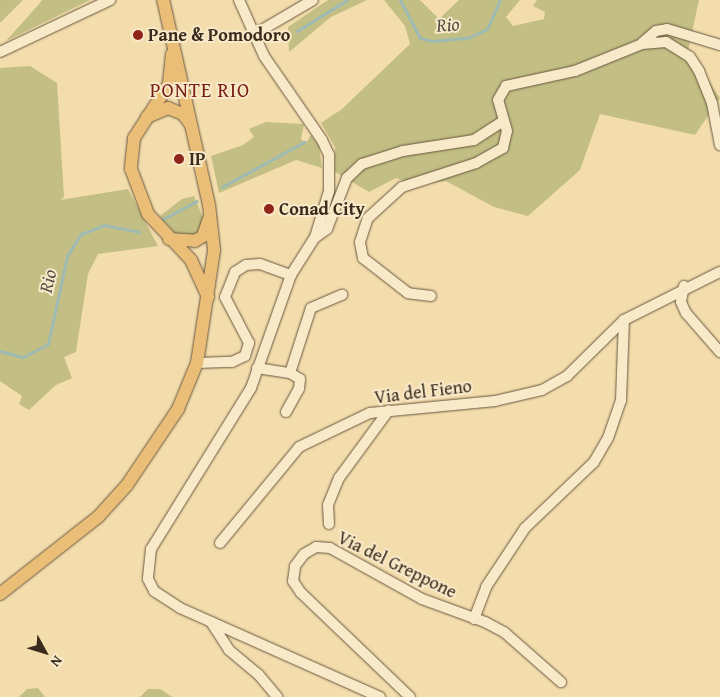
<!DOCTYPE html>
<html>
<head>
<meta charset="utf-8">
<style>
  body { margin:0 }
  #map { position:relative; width:720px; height:697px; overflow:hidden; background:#f4ddac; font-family:"Gentium Book Plus",serif }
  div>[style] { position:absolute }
  .green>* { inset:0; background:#c3bf84 }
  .stream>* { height:3px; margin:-1.5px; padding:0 1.5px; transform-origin:1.5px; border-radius:1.5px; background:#9ebab3 }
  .roads { filter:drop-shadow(0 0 1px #685740) drop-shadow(0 0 1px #685740) }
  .minor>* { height:10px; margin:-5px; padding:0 5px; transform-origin:5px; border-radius:5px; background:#f8e9c9 }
  .major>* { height:12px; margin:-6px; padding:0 6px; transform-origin:6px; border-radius:6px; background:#eabe76 }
  .dots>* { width:14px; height:14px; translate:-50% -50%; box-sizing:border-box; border:2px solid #f8e9c9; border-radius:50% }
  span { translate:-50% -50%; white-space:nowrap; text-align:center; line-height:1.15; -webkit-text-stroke:4px #f8e9c9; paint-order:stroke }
  .poi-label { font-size:18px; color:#392a1c; font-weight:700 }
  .left { translate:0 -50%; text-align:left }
  .street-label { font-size:18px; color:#392a1c }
  .water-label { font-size:19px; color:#524e42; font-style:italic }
  .quarter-label { font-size:20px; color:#7a1f14; letter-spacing:1px }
  .north { position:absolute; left:20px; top:627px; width:50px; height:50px; -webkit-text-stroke:4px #f8e9c9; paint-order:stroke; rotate:129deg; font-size:14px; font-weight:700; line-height:20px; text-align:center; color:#392a1c }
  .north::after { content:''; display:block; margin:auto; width:18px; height:22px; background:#392a1c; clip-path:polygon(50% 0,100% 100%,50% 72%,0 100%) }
</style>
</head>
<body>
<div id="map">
  <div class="green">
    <i style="clip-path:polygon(0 0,23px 0,0 23px)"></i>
    <i style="clip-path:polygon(42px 0,90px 0,6px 41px,39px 4px)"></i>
    <i style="clip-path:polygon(328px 0,367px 0,331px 17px,289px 52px,288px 27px)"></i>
    <i style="clip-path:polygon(384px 0,420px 0,439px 19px,459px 0,520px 0,506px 17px,513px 26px,544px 19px,545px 12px,533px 6px,537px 0,699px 0,688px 51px,720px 98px,695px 135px,600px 114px,580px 170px,528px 216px,494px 207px,446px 181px,416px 185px,396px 178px,369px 192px,335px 172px,335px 147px,321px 123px,342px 109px,410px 44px,405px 26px)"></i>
    <i style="clip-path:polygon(30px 66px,57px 83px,64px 197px,60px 200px,128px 189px,158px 246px,98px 254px,88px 274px,76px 352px,64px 357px,72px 378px,56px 385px,29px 410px,19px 404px,22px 396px,0 381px,0 68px)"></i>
    <i style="clip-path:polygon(266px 122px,304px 124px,301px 139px,306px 143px,311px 135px,319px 146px,322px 168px,296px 160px,219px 193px,211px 156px,243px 145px,254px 137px,249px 129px)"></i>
    <i style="clip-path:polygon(194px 196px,204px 220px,198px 235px,178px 237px,160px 216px,182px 199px)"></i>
    <i style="clip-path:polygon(38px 688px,45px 697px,19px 697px,27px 689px)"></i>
    <i style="clip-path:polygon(148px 689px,160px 689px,172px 697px,140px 697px)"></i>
  </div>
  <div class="stream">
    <i style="left:400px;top:0;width:43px;rotate:62.2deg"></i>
    <i style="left:420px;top:38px;width:12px;rotate:14deg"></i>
    <i style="left:432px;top:41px;width:36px;rotate:-5deg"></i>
    <i style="left:468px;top:38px;width:21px;rotate:-25deg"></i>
    <i style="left:487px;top:29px;width:32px;rotate:-66deg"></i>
    <i style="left:297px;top:31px;width:59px;rotate:-31.8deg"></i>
    <i style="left:222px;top:187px;width:94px;rotate:-28.8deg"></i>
    <i style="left:163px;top:219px;width:38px;rotate:-28deg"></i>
    <i style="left:0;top:351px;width:24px;rotate:15deg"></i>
    <i style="left:23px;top:357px;width:28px;rotate:-27deg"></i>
    <i style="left:48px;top:344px;width:90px;rotate:-77.8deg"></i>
    <i style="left:67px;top:256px;width:26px;rotate:-58deg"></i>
    <i style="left:81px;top:234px;width:25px;rotate:-21deg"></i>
    <i style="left:104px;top:225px;width:36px;rotate:11deg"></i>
  </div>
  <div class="roads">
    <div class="minor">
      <i style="left:239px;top:0;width:61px;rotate:65.9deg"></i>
      <i style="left:264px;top:56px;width:102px;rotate:55.4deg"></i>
      <i style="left:322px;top:140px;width:17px;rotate:65deg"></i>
      <i style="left:329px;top:155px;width:36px;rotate:90deg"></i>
      <i style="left:329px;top:191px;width:48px;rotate:106.9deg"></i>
      <i style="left:315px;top:237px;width:45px;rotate:122.3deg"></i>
      <i style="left:291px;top:275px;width:120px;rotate:109.5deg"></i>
      <i style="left:251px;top:388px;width:190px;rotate:121.8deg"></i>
      <i style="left:151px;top:549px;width:30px;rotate:96deg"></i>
      <i style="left:148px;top:579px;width:13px;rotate:63deg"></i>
      <i style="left:154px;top:591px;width:31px;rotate:33deg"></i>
      <i style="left:180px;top:608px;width:219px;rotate:24deg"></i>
      <i style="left:255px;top:34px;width:67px;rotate:-30.4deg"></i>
      <i style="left:642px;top:43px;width:18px;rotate:-41deg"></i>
      <i style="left:656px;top:31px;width:11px;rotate:-10deg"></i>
      <i style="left:667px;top:29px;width:55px;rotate:16.8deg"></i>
      <i style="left:0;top:52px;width:122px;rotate:-25.3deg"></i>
      <i style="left:316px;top:237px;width:14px;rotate:-36deg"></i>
      <i style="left:327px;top:229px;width:55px;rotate:-68.6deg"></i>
      <i style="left:347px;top:178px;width:21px;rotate:-43deg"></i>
      <i style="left:362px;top:164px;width:43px;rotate:-17.6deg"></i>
      <i style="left:403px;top:151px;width:72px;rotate:-8.8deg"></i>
      <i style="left:474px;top:140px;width:35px;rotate:-33deg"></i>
      <i style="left:684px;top:286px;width:16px;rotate:101deg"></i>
      <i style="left:681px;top:302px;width:12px;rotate:66deg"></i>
      <i style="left:686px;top:313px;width:52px;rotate:48.9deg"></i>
      <i style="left:431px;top:296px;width:23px;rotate:-173deg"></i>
      <i style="left:408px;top:293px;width:57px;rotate:-142.1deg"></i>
      <i style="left:363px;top:258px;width:16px;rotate:-101deg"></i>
      <i style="left:360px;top:242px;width:25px;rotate:-72deg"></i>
      <i style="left:368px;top:218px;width:46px;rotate:-42.4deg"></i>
      <i style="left:402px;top:187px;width:78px;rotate:-18deg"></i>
      <i style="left:476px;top:163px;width:31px;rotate:-29deg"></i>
      <i style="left:503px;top:148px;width:17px;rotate:-77deg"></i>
      <i style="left:507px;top:131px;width:32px;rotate:-106deg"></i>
      <i style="left:498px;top:100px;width:16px;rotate:-60deg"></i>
      <i style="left:506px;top:86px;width:71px;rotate:-12.3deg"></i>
      <i style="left:575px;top:71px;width:72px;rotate:-21.9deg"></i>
      <i style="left:642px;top:44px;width:24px;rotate:-5deg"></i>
      <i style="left:666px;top:42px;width:28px;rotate:32deg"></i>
      <i style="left:690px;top:57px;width:17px;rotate:57deg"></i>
      <i style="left:699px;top:71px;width:35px;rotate:68deg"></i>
      <i style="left:712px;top:103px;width:43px;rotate:79.2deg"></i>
      <i style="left:197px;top:363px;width:35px;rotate:-2deg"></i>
      <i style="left:232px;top:362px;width:14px;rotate:-25deg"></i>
      <i style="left:245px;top:356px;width:14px;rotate:-73deg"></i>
      <i style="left:249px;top:343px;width:52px;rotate:-117.6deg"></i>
      <i style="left:225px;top:297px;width:27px;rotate:-68deg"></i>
      <i style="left:235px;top:272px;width:13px;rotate:-32deg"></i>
      <i style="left:246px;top:265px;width:14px;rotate:-4deg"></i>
      <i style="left:260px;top:264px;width:33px;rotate:20deg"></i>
      <i style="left:257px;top:368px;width:33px;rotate:9deg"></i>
      <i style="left:286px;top:412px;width:26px;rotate:-61deg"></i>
      <i style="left:299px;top:389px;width:10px;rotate:-84deg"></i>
      <i style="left:300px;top:379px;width:12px;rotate:-149deg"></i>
      <i style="left:290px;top:373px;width:68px;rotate:-72.1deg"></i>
      <i style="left:311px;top:308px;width:34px;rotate:-23deg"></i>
      <i style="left:329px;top:524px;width:19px;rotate:-93deg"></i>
      <i style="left:328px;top:505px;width:29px;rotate:-68deg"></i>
      <i style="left:339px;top:478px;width:84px;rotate:-53.7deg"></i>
      <i style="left:220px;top:543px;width:124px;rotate:-50.5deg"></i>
      <i style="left:299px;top:447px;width:79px;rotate:-25.6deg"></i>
      <i style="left:370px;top:413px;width:126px;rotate:-5.5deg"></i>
      <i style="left:495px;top:401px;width:48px;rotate:-13.2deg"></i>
      <i style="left:542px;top:390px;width:29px;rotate:-29deg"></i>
      <i style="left:567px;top:376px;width:80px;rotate:-44.5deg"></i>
      <i style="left:624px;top:320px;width:107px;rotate:-26.6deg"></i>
      <i style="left:474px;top:619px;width:34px;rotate:-69deg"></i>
      <i style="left:486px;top:587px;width:71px;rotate:-56.5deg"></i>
      <i style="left:525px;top:528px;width:95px;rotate:-43.7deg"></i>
      <i style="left:594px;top:462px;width:28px;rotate:-60deg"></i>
      <i style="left:608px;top:438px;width:39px;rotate:-71deg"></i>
      <i style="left:621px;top:401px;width:81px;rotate:-87.9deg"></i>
      <i style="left:211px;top:622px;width:33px;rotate:57deg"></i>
      <i style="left:229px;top:650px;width:38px;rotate:40deg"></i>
      <i style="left:258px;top:674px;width:30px;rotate:50deg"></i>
      <i style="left:410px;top:697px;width:151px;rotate:-136.3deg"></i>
      <i style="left:301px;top:593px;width:14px;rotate:-124deg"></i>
      <i style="left:293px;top:581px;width:15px;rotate:-82deg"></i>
      <i style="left:295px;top:566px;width:15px;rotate:-53deg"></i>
      <i style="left:304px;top:554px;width:14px;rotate:-30deg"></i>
      <i style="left:316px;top:547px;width:14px;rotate:4deg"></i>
      <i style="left:330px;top:548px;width:105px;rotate:29deg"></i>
      <i style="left:422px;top:599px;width:67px;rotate:20.1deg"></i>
      <i style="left:485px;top:622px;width:21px;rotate:28deg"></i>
      <i style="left:504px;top:632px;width:76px;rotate:41.3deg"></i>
    </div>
    <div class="major">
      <i style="left:172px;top:54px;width:30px;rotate:96deg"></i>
      <i style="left:169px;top:84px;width:64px;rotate:122.9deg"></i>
      <i style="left:134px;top:138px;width:31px;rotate:96deg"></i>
      <i style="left:131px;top:169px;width:48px;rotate:69.3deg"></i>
      <i style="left:148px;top:214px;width:63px;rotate:46.9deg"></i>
      <i style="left:191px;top:260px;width:41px;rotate:65.3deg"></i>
      <i style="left:147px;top:117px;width:23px;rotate:-23deg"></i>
      <i style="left:168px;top:108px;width:16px;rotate:22deg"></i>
      <i style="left:183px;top:114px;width:14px;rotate:54deg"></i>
      <i style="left:169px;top:239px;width:26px;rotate:4deg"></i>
      <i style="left:195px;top:241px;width:9px;rotate:-32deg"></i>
      <i style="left:203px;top:236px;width:18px;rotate:-71deg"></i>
      <i style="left:0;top:594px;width:125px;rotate:-38.2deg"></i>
      <i style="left:98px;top:517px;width:43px;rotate:-47.8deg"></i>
      <i style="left:127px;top:485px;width:92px;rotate:-56.1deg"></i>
      <i style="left:178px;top:409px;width:50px;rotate:-67.6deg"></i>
      <i style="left:197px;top:363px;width:114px;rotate:-81.4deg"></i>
      <i style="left:214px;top:250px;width:45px;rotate:-96.3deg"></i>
      <i style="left:209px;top:205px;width:210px;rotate:-102.6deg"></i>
    </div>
  </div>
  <div class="dots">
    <i style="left:138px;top:35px;background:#8f2418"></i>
    <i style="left:179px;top:159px;background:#8f2418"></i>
    <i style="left:269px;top:209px;background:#8f2418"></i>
  </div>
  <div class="poi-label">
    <span class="left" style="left:148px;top:35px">Pane &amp; Pomodoro</span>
    <span class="left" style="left:189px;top:159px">IP</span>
    <span class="left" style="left:279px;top:209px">Conad City</span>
  </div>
  <div class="street-label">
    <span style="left:423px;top:392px;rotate:-7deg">Via del Fieno</span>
    <span style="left:397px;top:565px;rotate:26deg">Via del Greppone</span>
  </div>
  <div class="water-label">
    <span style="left:448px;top:25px;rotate:-4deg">Rio</span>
    <span style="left:48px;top:281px;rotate:-78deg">Rio</span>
  </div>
  <div class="quarter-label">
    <span style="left:200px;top:89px">PONTE RIO</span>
  </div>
  <div class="north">N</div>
</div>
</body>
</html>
